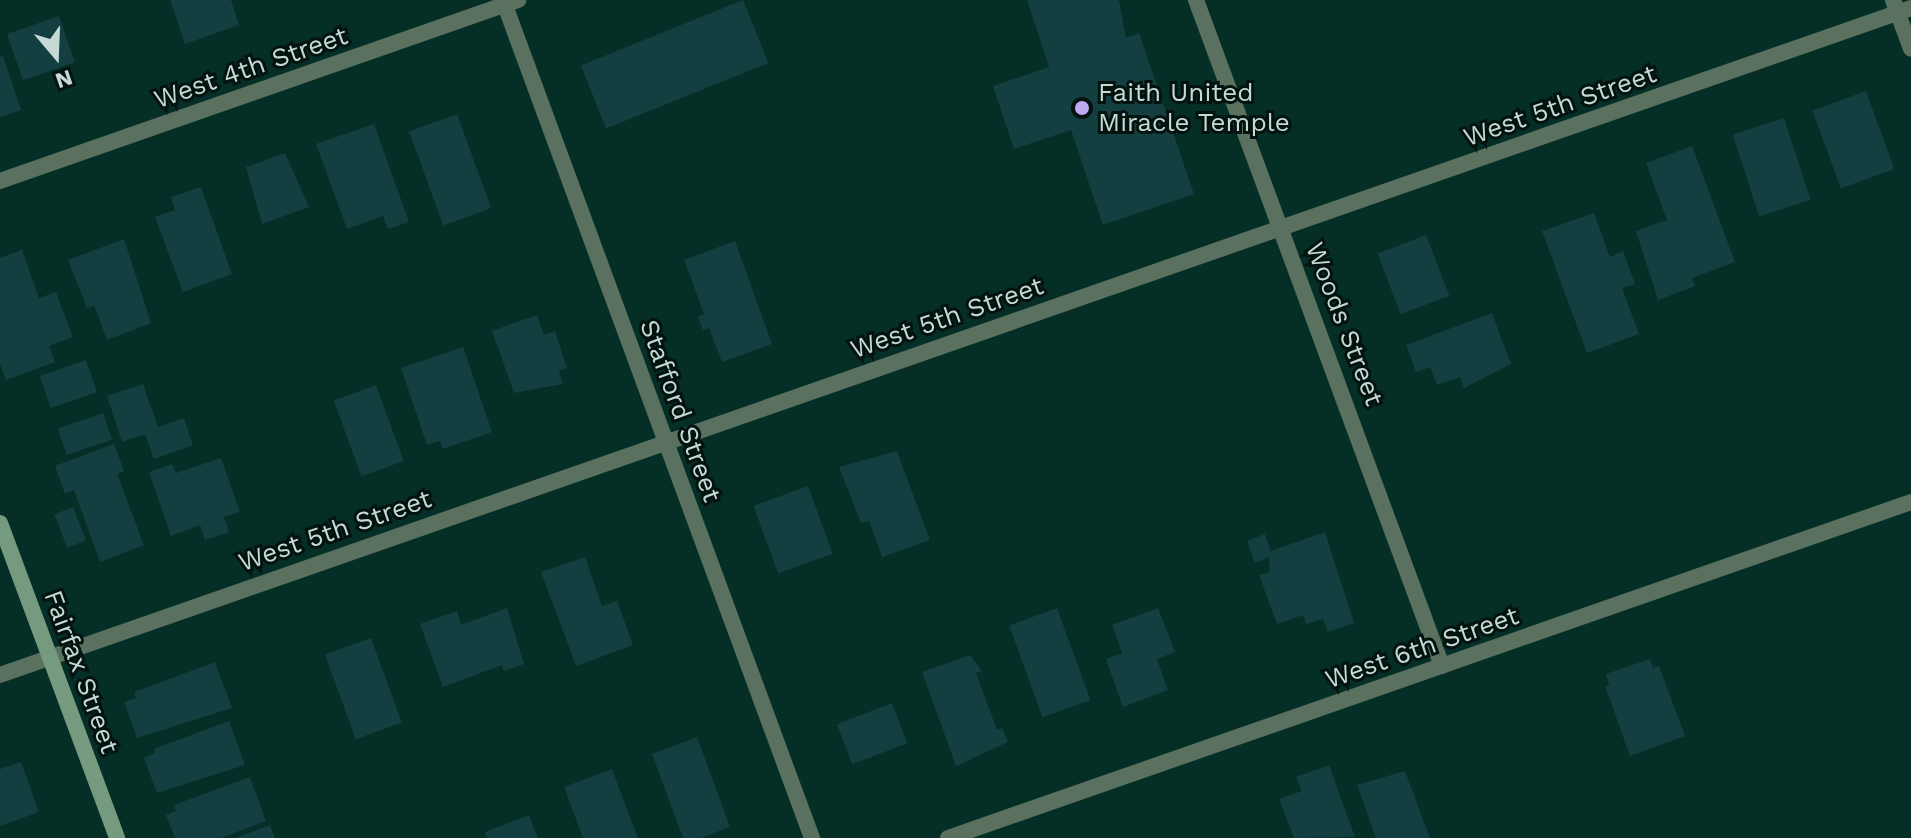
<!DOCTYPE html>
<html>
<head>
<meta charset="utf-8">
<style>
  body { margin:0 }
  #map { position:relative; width:1911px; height:838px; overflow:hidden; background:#042e26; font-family:"Work Sans",sans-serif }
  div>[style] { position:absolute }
  .building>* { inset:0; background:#133f41; transform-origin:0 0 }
  .street>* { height:16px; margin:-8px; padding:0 8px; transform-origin:8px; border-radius:8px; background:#5a715f }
  .secondary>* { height:16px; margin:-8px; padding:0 8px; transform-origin:8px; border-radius:8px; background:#769a7f }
  .dots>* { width:22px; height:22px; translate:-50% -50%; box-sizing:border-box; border:4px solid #04130f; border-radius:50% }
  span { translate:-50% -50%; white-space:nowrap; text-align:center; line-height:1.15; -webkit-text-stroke:6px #04130f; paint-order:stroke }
  .street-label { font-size:26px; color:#c5dad4 }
  .poi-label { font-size:26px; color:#c5dad4 }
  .left { translate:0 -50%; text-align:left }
  .north { position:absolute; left:16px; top:16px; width:80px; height:80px; -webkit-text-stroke:6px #04130f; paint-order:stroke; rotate:161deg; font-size:22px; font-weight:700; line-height:32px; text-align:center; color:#c5dad4 }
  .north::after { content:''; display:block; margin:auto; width:28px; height:36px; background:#c5dad4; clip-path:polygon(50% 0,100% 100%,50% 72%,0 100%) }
</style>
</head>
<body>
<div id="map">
  <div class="building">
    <i style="clip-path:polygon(170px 0,231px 0,239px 25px,185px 44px)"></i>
    <i style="left:743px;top:0;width:68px;height:175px;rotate:68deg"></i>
    <i style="clip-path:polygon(1027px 0,1119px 0,1126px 38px,1139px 33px,1194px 194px,1103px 225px,1071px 130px,1014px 149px,993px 86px,1049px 67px)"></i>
    <i style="left:59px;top:16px;width:49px;height:55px;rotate:71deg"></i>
    <i style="clip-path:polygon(3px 56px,21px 110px,0 117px,0 57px)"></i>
    <i style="left:1866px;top:91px;width:83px;height:57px;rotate:70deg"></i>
    <i style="left:457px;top:114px;width:100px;height:51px;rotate:70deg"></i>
    <i style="left:1784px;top:118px;width:86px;height:54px;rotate:72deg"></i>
    <i style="clip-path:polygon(374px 124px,409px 222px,388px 229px,383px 216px,347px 229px,316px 144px)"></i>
    <i style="clip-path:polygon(1692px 146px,1735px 262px,1692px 278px,1695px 286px,1658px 300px,1636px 231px,1667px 220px,1646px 163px)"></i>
    <i style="clip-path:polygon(285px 153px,309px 207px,262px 224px,246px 167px)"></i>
    <i style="clip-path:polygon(201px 187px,232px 274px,183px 292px,155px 217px,175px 210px,171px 197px)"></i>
    <i style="clip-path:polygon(1594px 213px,1610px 257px,1623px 251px,1635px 284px,1622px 288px,1639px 334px,1587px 353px,1542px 231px)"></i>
    <i style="left:1426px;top:235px;width:65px;height:52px;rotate:69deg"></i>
    <i style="clip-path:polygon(124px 239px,151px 323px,107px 340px,94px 305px,87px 308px,68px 260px)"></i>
    <i style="clip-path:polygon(735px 241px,772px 344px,722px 362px,709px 328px,703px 330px,698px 317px,704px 314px,684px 260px)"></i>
    <i style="clip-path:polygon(22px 250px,39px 298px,56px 292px,73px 337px,49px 346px,55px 362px,6px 380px,0 364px,0 258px)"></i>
    <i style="clip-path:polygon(1492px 313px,1511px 364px,1464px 388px,1460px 377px,1437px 385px,1430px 367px,1416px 372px,1406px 345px)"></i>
    <i style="clip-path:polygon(537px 315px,544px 335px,555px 331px,567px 368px,559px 371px,563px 384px,514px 393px,492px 331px)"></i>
    <i style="clip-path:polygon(463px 347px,492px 432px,443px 449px,440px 441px,427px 445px,401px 368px)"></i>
    <i style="left:86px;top:360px;width:34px;height:49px;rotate:71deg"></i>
    <i style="clip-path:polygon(143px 384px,158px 427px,184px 418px,193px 445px,154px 459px,145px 434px,122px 442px,107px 396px)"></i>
    <i style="left:376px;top:385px;width:81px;height:45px;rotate:70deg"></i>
    <i style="left:103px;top:413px;width:28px;height:48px;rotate:71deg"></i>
    <i style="clip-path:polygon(114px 444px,124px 471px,117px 474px,144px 545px,100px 562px,74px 490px,65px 494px,55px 466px)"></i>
    <i style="clip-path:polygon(897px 451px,930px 540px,882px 557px,869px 521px,861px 523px,839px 467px)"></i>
    <i style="clip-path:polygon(221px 458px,240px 512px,224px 517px,229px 532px,205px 540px,200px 525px,171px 536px,149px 472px,172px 464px,176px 473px)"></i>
    <i style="left:808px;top:486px;width:72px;height:58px;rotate:70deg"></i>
    <i style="left:73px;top:507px;width:36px;height:20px;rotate:69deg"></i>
    <i style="clip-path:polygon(1325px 532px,1354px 623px,1328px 632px,1323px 619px,1306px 624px,1303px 615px,1277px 624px,1259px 575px,1270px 572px,1269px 557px,1255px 563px,1247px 541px,1265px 534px,1271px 551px)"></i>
    <i style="clip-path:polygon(585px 557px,602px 606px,617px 601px,633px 645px,576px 666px,541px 572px)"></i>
    <i style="clip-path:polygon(507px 608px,524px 664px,504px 671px,502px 665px,443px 687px,420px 624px,457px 611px,461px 625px)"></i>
    <i style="left:1057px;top:608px;width:98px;height:51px;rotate:70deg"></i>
    <i style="clip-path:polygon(1158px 608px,1175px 652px,1157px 659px,1168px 690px,1123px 707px,1106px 659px,1122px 653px,1112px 625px)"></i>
    <i style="left:371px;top:638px;width:90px;height:49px;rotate:70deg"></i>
    <i style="clip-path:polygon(970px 655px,982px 671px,976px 673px,997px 730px,1002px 728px,1008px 742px,956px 766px,922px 672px)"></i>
    <i style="clip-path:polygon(1650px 659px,1653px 668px,1659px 666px,1685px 736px,1630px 756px,1605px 686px,1609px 685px,1606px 674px)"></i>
    <i style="clip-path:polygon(215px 662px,232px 708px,137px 738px,124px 702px,136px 698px,134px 692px)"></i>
    <i style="left:892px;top:703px;width:43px;height:59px;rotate:69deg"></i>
    <i style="clip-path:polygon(229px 721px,245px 765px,157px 793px,144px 758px,155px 753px,154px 749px)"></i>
    <i style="clip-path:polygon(697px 737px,730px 827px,701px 838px,683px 838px,652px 754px)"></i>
    <i style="clip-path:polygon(21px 762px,39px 812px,0 826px,0 769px)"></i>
    <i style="clip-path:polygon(1329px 765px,1355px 837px,1294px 838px,1279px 799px,1302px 791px,1296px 777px)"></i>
    <i style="clip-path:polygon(612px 769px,638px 838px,583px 838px,564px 787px)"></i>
    <i style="clip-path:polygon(1405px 771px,1430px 838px,1376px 838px,1357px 785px)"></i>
    <i style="clip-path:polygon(250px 777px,266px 821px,221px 838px,175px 838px,166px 815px,176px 811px,174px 805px)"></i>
    <i style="clip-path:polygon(529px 815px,538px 838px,487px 838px,485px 832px)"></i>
    <i style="clip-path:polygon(270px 825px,275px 838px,235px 838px)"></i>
  </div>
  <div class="street">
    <i style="left:503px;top:0;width:893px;rotate:69.76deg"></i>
    <i style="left:1196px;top:0;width:710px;rotate:69.73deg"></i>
    <i style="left:1893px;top:0;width:52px;rotate:69.8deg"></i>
    <i style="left:0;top:181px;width:549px;rotate:-19.26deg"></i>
    <i style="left:0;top:675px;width:2024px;rotate:-19.24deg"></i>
    <i style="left:948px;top:838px;width:1020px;rotate:-19.23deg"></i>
  </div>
  <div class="secondary">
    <i style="left:0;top:523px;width:336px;rotate:69.6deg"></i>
  </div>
  <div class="dots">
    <i style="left:1082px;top:108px;background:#bea9f5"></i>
  </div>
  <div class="street-label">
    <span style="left:251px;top:68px;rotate:-19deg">West 4th Street</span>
    <span style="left:1560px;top:106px;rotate:-19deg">West 5th Street</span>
    <span style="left:947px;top:318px;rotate:-19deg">West 5th Street</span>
    <span style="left:1344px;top:324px;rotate:69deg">Woods Street</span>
    <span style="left:680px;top:411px;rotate:70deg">Stafford Street</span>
    <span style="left:335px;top:531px;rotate:-19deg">West 5th Street</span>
    <span style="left:1422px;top:648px;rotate:-19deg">West 6th Street</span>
    <span style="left:81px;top:672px;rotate:70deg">Fairfax Street</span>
  </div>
  <div class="poi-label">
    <span class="left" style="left:1098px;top:108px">Faith United<br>Miracle Temple</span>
  </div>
  <div class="north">N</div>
</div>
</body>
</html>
